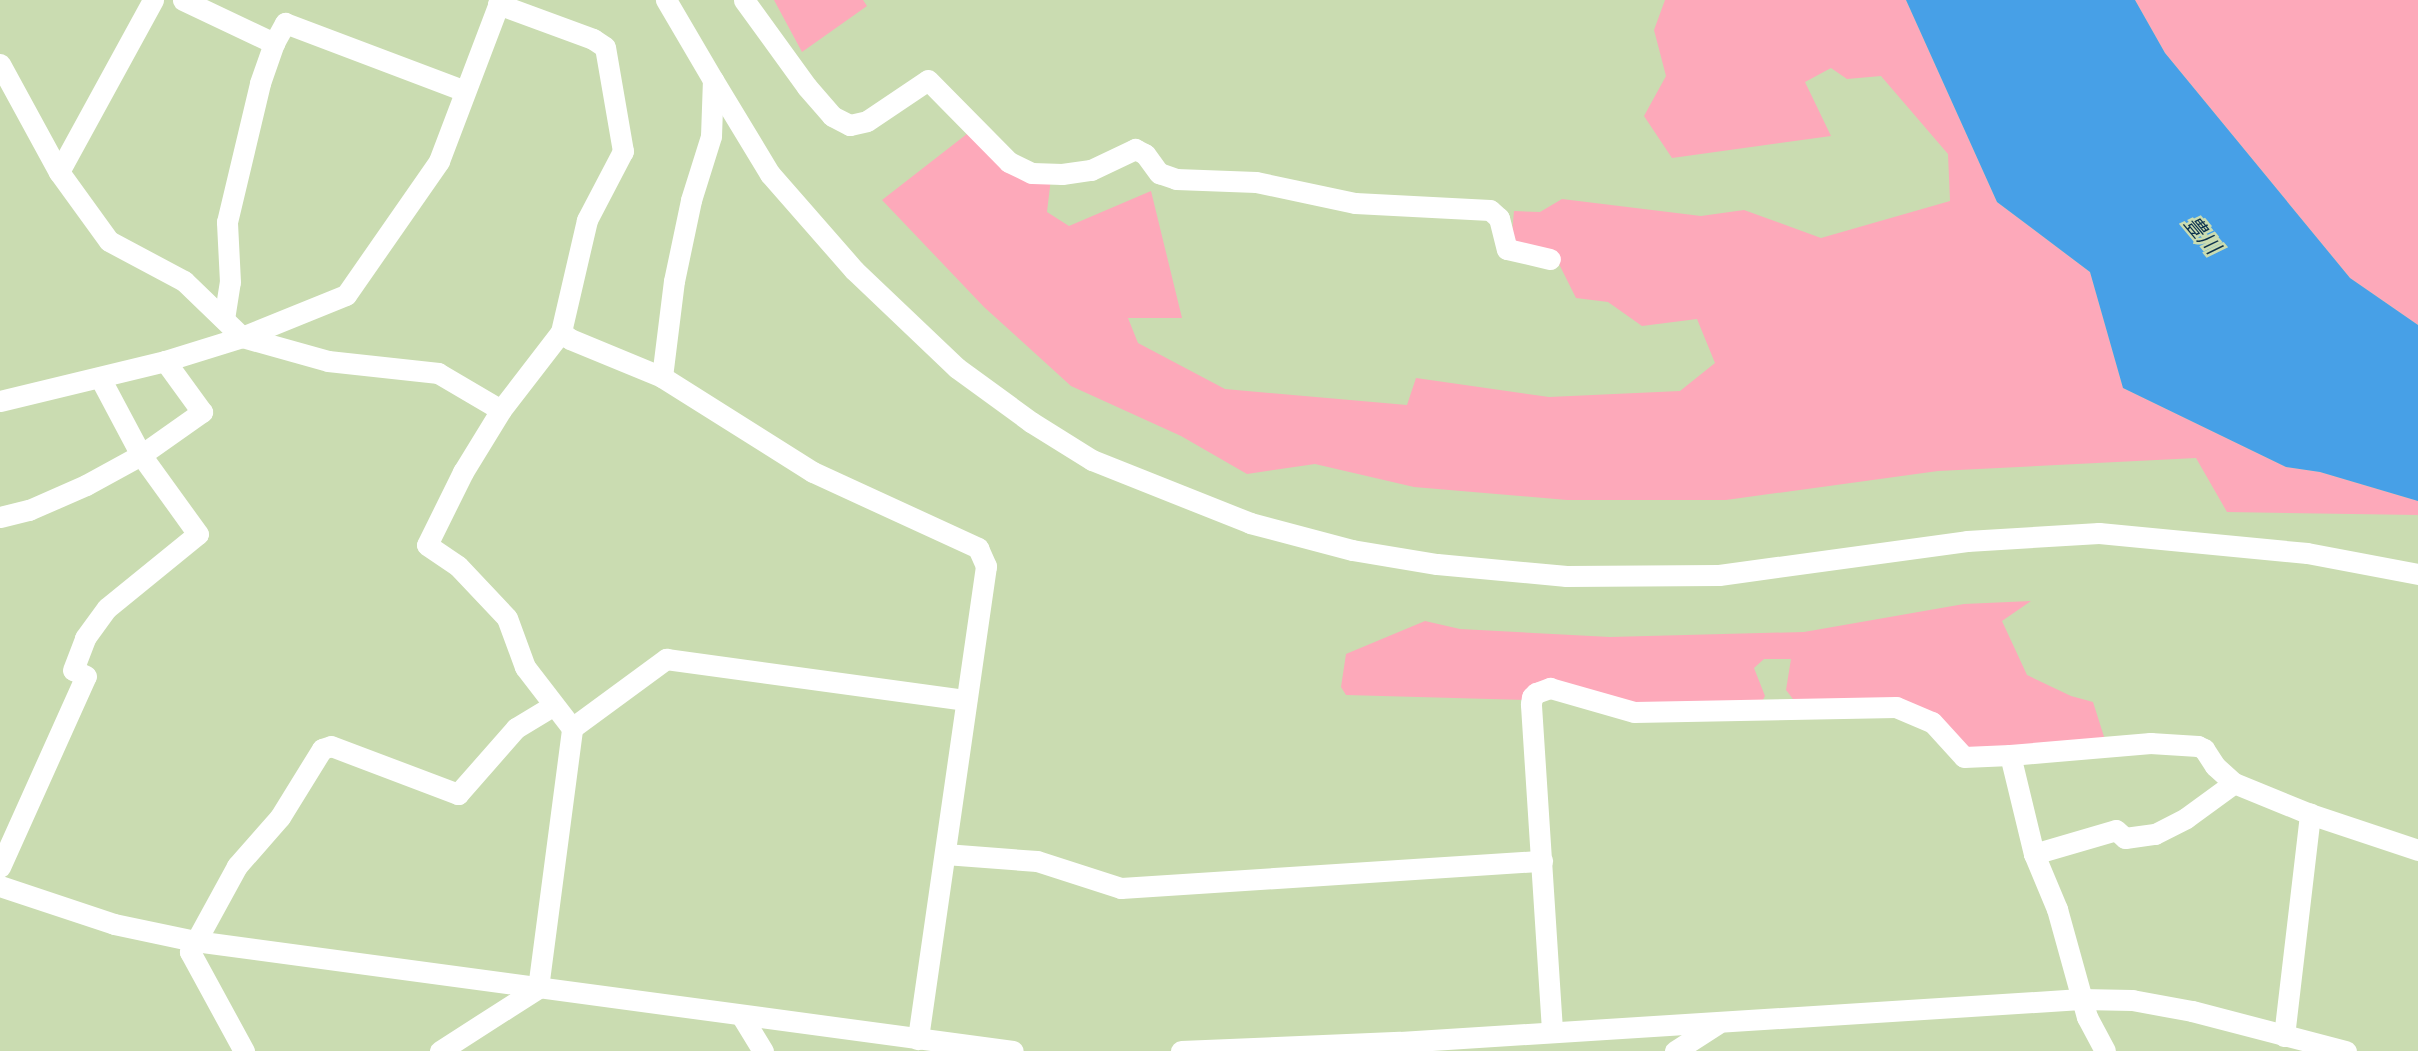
<!DOCTYPE html>
<html>
<head>
<meta charset="utf-8">
<style>
  body { margin:0 }
  #map { position:relative; width:2418px; height:1051px; overflow:hidden; background:#cadcb1; font-family:Karla,"Noto Sans JP",sans-serif }
  div>[style] { position:absolute }
  .green>* { inset:0; background:#fda9ba }
  .water>* { inset:0; background:#47a0e7 }
  .minor>* { height:21px; margin:-10.5px; padding:0 10.5px; transform-origin:10.5px; border-radius:10.5px; background:#fff }
  span { translate:-50% -50%; white-space:nowrap; text-align:center; line-height:1.15; -webkit-text-stroke:5px #cadcb1; paint-order:stroke }
  .water-label { font-size:21px; color:#0b304d; font-style:italic }
</style>
</head>
<body>
<div id="map">
  <div class="green">
    <i style="clip-path:polygon(774px 0,863px 0,867px 6px,802px 52px)"></i>
    <i style="clip-path:polygon(1665px 0,1906px 0,1997px 202px,2090px 272px,2123px 388px,2286px 467px,2320px 472px,2418px 501px,2418px 515px,2227px 512px,2196px 458px,1938px 471px,1726px 500px,1567px 500px,1414px 487px,1315px 464px,1247px 474px,1181px 436px,1071px 386px,984px 307px,882px 200px,972px 130px,1051px 178px,1047px 212px,1069px 226px,1151px 191px,1182px 318px,1128px 318px,1138px 343px,1225px 389px,1407px 405px,1416px 378px,1549px 397px,1680px 391px,1715px 363px,1697px 319px,1642px 326px,1608px 302px,1576px 298px,1558px 262px,1511px 244px,1514px 211px,1540px 212px,1562px 199px,1701px 216px,1744px 210px,1821px 238px,1950px 201px,1948px 154px,1881px 76px,1847px 79px,1831px 68px,1805px 82px,1831px 136px,1672px 158px,1644px 116px,1666px 76px,1654px 30px)"></i>
    <i style="clip-path:polygon(2135px 0,2418px 0,2418px 325px,2350px 278px,2165px 53px)"></i>
    <i style="clip-path:polygon(2031px 601px,2002px 621px,2027px 675px,2071px 696px,2093px 702px,2106px 743px,1969px 757px,1938px 722px,1800px 708px,1786px 690px,1791px 659px,1764px 659px,1754px 668px,1765px 696px,1760px 705px,1634px 708px,1571px 692px,1527px 700px,1346px 695px,1341px 687px,1346px 654px,1425px 621px,1460px 629px,1610px 637px,1804px 632px,1964px 604px)"></i>
  </div>
  <div class="water">
    <i style="clip-path:polygon(1906px 0,2135px 0,2165px 53px,2350px 278px,2418px 325px,2418px 501px,2320px 472px,2286px 467px,2123px 388px,2090px 272px,1997px 202px)"></i>
  </div>
  <div class="minor">
    <i style="left:153px;top:0;width:196px;rotate:118.7deg"></i>
    <i style="left:59px;top:172px;width:85px;rotate:54.1deg"></i>
    <i style="left:109px;top:241px;width:85px;rotate:28.1deg"></i>
    <i style="left:184px;top:281px;width:81px;rotate:44deg"></i>
    <i style="left:242px;top:337px;width:89px;rotate:15.6deg"></i>
    <i style="left:328px;top:361px;width:111px;rotate:6.2deg"></i>
    <i style="left:438px;top:373px;width:73px;rotate:30.4deg"></i>
    <i style="left:183px;top:0;width:101px;rotate:25.3deg"></i>
    <i style="left:744px;top:0;width:107px;rotate:54.1deg"></i>
    <i style="left:807px;top:87px;width:38px;rotate:49deg"></i>
    <i style="left:832px;top:116px;width:20px;rotate:27deg"></i>
    <i style="left:850px;top:125px;width:17px;rotate:-13deg"></i>
    <i style="left:867px;top:121px;width:73px;rotate:-33.9deg"></i>
    <i style="left:928px;top:80px;width:115px;rotate:45.4deg"></i>
    <i style="left:1009px;top:162px;width:25px;rotate:26deg"></i>
    <i style="left:1032px;top:173px;width:30px;rotate:2deg"></i>
    <i style="left:1062px;top:174px;width:29px;rotate:-8deg"></i>
    <i style="left:1091px;top:170px;width:49px;rotate:-25.5deg"></i>
    <i style="left:1135px;top:149px;width:11px;rotate:27deg"></i>
    <i style="left:1145px;top:154px;width:24px;rotate:54deg"></i>
    <i style="left:1159px;top:173px;width:18px;rotate:19deg"></i>
    <i style="left:1176px;top:179px;width:80px;rotate:2.1deg"></i>
    <i style="left:1256px;top:182px;width:101px;rotate:12deg"></i>
    <i style="left:1355px;top:203px;width:135px;rotate:3deg"></i>
    <i style="left:1490px;top:210px;width:12px;rotate:42deg"></i>
    <i style="left:1499px;top:218px;width:32px;rotate:76deg"></i>
    <i style="left:1507px;top:249px;width:44px;rotate:13.1deg"></i>
    <i style="left:498px;top:4px;width:101px;rotate:20.2deg"></i>
    <i style="left:593px;top:39px;width:14px;rotate:34deg"></i>
    <i style="left:605px;top:47px;width:106px;rotate:80.2deg"></i>
    <i style="left:623px;top:151px;width:78px;rotate:117.6deg"></i>
    <i style="left:587px;top:220px;width:115px;rotate:103.1deg"></i>
    <i style="left:561px;top:332px;width:98px;rotate:127.6deg"></i>
    <i style="left:501px;top:410px;width:73px;rotate:121.5deg"></i>
    <i style="left:463px;top:472px;width:81px;rotate:116.3deg"></i>
    <i style="left:427px;top:545px;width:37px;rotate:34deg"></i>
    <i style="left:458px;top:566px;width:71px;rotate:46.7deg"></i>
    <i style="left:507px;top:618px;width:52px;rotate:69.8deg"></i>
    <i style="left:525px;top:667px;width:77px;rotate:52.4deg"></i>
    <i style="left:0;top:64px;width:123px;rotate:61.4deg"></i>
    <i style="left:713px;top:80px;width:110px;rotate:58.8deg"></i>
    <i style="left:770px;top:174px;width:128px;rotate:48.8deg"></i>
    <i style="left:854px;top:270px;width:142px;rotate:43.6deg"></i>
    <i style="left:957px;top:368px;width:92px;rotate:36.1deg"></i>
    <i style="left:1031px;top:422px;width:72px;rotate:31.9deg"></i>
    <i style="left:1092px;top:460px;width:170px;rotate:21.7deg"></i>
    <i style="left:1250px;top:523px;width:106px;rotate:14.8deg"></i>
    <i style="left:1352px;top:550px;width:86px;rotate:9.4deg"></i>
    <i style="left:1437px;top:564px;width:130px;rotate:5.3deg"></i>
    <i style="left:1566px;top:576px;width:153px;rotate:-0.4deg"></i>
    <i style="left:1719px;top:575px;width:250px;rotate:-7.8deg"></i>
    <i style="left:1967px;top:541px;width:132px;rotate:-3.5deg"></i>
    <i style="left:2099px;top:533px;width:209px;rotate:5.5deg"></i>
    <i style="left:2307px;top:553px;width:113px;rotate:10.7deg"></i>
    <i style="left:224px;top:319px;width:37px;rotate:-81deg"></i>
    <i style="left:230px;top:282px;width:60px;rotate:-92.9deg"></i>
    <i style="left:227px;top:222px;width:143px;rotate:-76.6deg"></i>
    <i style="left:260px;top:83px;width:42px;rotate:-70.7deg"></i>
    <i style="left:274px;top:43px;width:23px;rotate:-61deg"></i>
    <i style="left:285px;top:23px;width:192px;rotate:20.7deg"></i>
    <i style="left:561px;top:332px;width:11px;rotate:38deg"></i>
    <i style="left:570px;top:339px;width:100px;rotate:22.4deg"></i>
    <i style="left:662px;top:377px;width:178px;rotate:32.2deg"></i>
    <i style="left:813px;top:472px;width:182px;rotate:24.7deg"></i>
    <i style="left:978px;top:548px;width:20px;rotate:66deg"></i>
    <i style="left:986px;top:566px;width:478px;rotate:98.2deg"></i>
    <i style="left:662px;top:377px;width:97px;rotate:-82.9deg"></i>
    <i style="left:674px;top:281px;width:83px;rotate:-78.1deg"></i>
    <i style="left:691px;top:200px;width:67px;rotate:-72.6deg"></i>
    <i style="left:711px;top:136px;width:56px;rotate:-88deg"></i>
    <i style="left:713px;top:80px;width:93px;rotate:-120.4deg"></i>
    <i style="left:0;top:401px;width:170px;rotate:-13.6deg"></i>
    <i style="left:165px;top:361px;width:81px;rotate:-17.3deg"></i>
    <i style="left:242px;top:337px;width:112px;rotate:-22deg"></i>
    <i style="left:346px;top:295px;width:163px;rotate:-55.2deg"></i>
    <i style="left:439px;top:161px;width:172px;rotate:-69.2deg"></i>
    <i style="left:0;top:517px;width:30px;rotate:-14deg"></i>
    <i style="left:29px;top:510px;width:62px;rotate:-23.7deg"></i>
    <i style="left:86px;top:485px;width:63px;rotate:-28.6deg"></i>
    <i style="left:141px;top:455px;width:75px;rotate:-35.2deg"></i>
    <i style="left:202px;top:412px;width:63px;rotate:-126deg"></i>
    <i style="left:2010px;top:755px;width:141px;rotate:-4.9deg"></i>
    <i style="left:2150px;top:743px;width:48px;rotate:3.6deg"></i>
    <i style="left:2198px;top:746px;width:7px;rotate:27deg"></i>
    <i style="left:2204px;top:749px;width:20px;rotate:57deg"></i>
    <i style="left:2215px;top:766px;width:25px;rotate:42deg"></i>
    <i style="left:2234px;top:783px;width:82px;rotate:22.2deg"></i>
    <i style="left:2310px;top:814px;width:114px;rotate:18.4deg"></i>
    <i style="left:945px;top:854px;width:92px;rotate:4.4deg"></i>
    <i style="left:1037px;top:861px;width:88px;rotate:17.8deg"></i>
    <i style="left:1121px;top:888px;width:422px;rotate:-3.7deg"></i>
    <i style="left:2034px;top:854px;width:85px;rotate:-16.3deg"></i>
    <i style="left:2116px;top:830px;width:12px;rotate:42deg"></i>
    <i style="left:2125px;top:838px;width:30px;rotate:-8deg"></i>
    <i style="left:2155px;top:834px;width:35px;rotate:-27deg"></i>
    <i style="left:2186px;top:818px;width:59px;rotate:-36.1deg"></i>
    <i style="left:0;top:867px;width:209px;rotate:-65.8deg"></i>
    <i style="left:86px;top:676px;width:14px;rotate:-155deg"></i>
    <i style="left:73px;top:670px;width:34px;rotate:-69deg"></i>
    <i style="left:85px;top:638px;width:37px;rotate:-54deg"></i>
    <i style="left:107px;top:608px;width:117px;rotate:-39.1deg"></i>
    <i style="left:198px;top:534px;width:97px;rotate:-125.8deg"></i>
    <i style="left:141px;top:455px;width:87px;rotate:-118deg"></i>
    <i style="left:0;top:886px;width:120px;rotate:18.4deg"></i>
    <i style="left:114px;top:924px;width:83px;rotate:11.9deg"></i>
    <i style="left:195px;top:941px;width:825px;rotate:7.66deg"></i>
    <i style="left:741px;top:1015px;width:42px;rotate:58.6deg"></i>
    <i style="left:1552px;top:1030px;width:327px;rotate:-93.7deg"></i>
    <i style="left:1531px;top:704px;width:7px;rotate:-82deg"></i>
    <i style="left:1532px;top:697px;width:6px;rotate:-45deg"></i>
    <i style="left:1536px;top:693px;width:15px;rotate:-20deg"></i>
    <i style="left:1550px;top:688px;width:87px;rotate:15.9deg"></i>
    <i style="left:1634px;top:712px;width:262px;rotate:-1.1deg"></i>
    <i style="left:1896px;top:707px;width:39px;rotate:23deg"></i>
    <i style="left:1932px;top:722px;width:47px;rotate:47.6deg"></i>
    <i style="left:1964px;top:757px;width:46px;rotate:-2.5deg"></i>
    <i style="left:2010px;top:755px;width:102px;rotate:76.4deg"></i>
    <i style="left:2034px;top:854px;width:60px;rotate:67.3deg"></i>
    <i style="left:2057px;top:909px;width:112px;rotate:74.5deg"></i>
    <i style="left:2087px;top:1017px;width:38px;rotate:62deg"></i>
    <i style="left:2284px;top:1036px;width:224px;rotate:-83.3deg"></i>
    <i style="left:244px;top:1051px;width:113px;rotate:-118.6deg"></i>
    <i style="left:190px;top:952px;width:98px;rotate:-61.3deg"></i>
    <i style="left:237px;top:866px;width:65px;rotate:-48.7deg"></i>
    <i style="left:280px;top:817px;width:80px;rotate:-58.3deg"></i>
    <i style="left:322px;top:749px;width:9px;rotate:-18deg"></i>
    <i style="left:331px;top:746px;width:136px;rotate:20.7deg"></i>
    <i style="left:458px;top:794px;width:88px;rotate:-48.7deg"></i>
    <i style="left:516px;top:728px;width:44px;rotate:-31.2deg"></i>
    <i style="left:440px;top:1051px;width:117px;rotate:-32.7deg"></i>
    <i style="left:538px;top:988px;width:262px;rotate:-82.5deg"></i>
    <i style="left:572px;top:728px;width:117px;rotate:-36.3deg"></i>
    <i style="left:666px;top:659px;width:303px;rotate:7.8deg"></i>
    <i style="left:1181px;top:1051px;width:219px;rotate:-2.4deg"></i>
    <i style="left:1400px;top:1042px;width:682px;rotate:-3.61deg"></i>
    <i style="left:2081px;top:999px;width:51px;rotate:1.1deg"></i>
    <i style="left:2132px;top:1000px;width:61px;rotate:10.4deg"></i>
    <i style="left:2192px;top:1011px;width:159px;rotate:14.6deg"></i>
    <i style="left:1675px;top:1051px;width:50px;rotate:-32.7deg"></i>
  </div>
  <div class="water-label">
    <span style="left:2202px;top:235px;rotate:50deg">豊川</span>
  </div>
</div>
</body>
</html>
